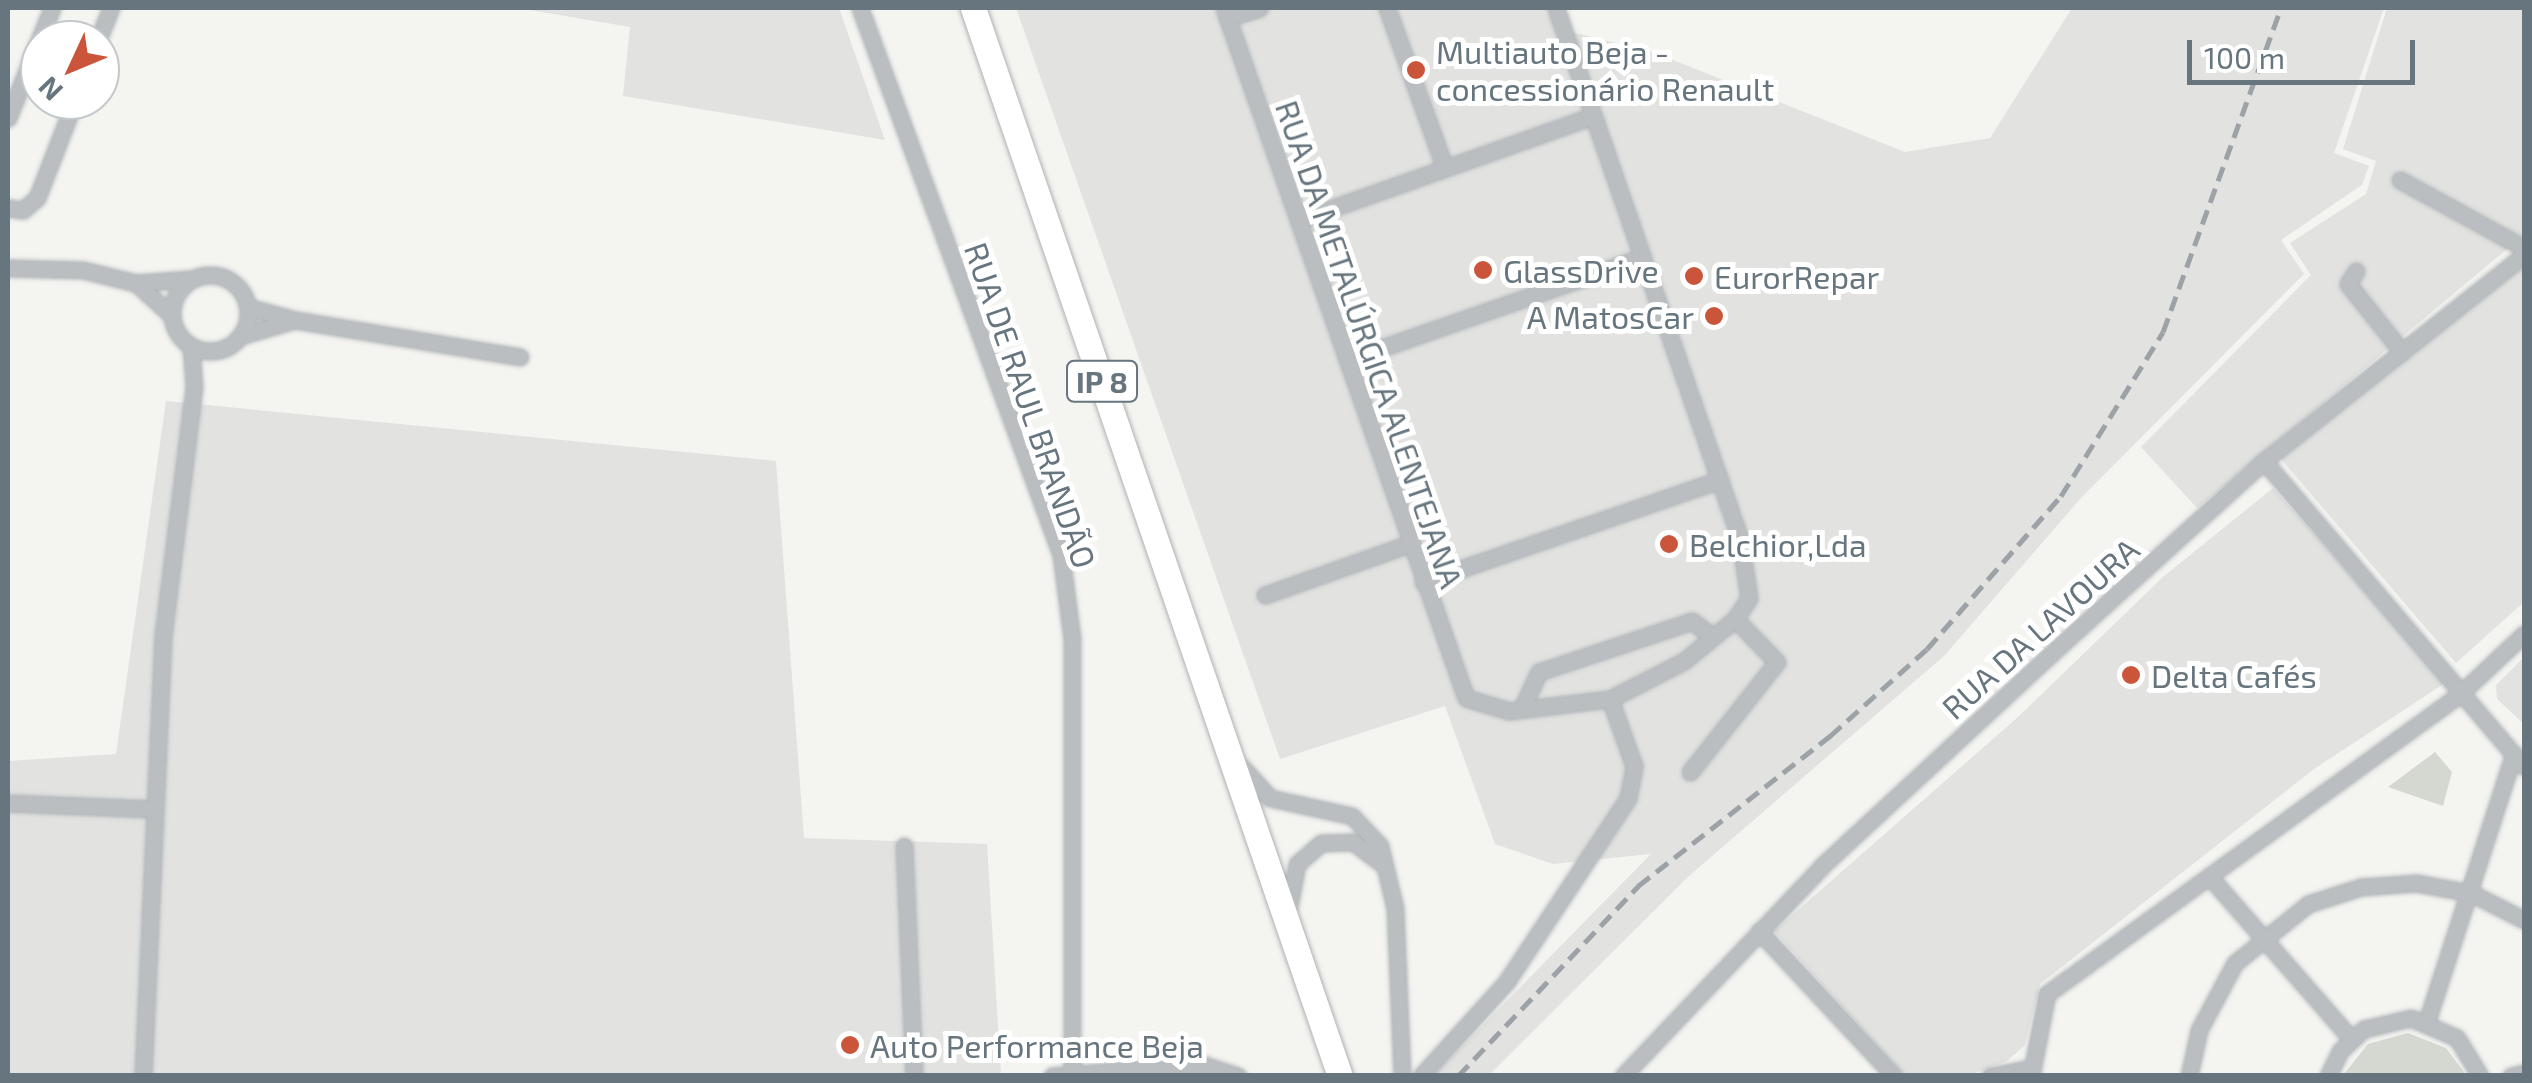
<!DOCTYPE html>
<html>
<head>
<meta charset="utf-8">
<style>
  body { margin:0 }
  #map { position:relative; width:2532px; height:1083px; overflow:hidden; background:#f4f4f1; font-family:"Exo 2",sans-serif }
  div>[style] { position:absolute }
  .built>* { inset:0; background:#e2e3e1 }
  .green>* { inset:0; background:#d4d8d1 }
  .roads { filter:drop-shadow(0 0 2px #aeb2b5) drop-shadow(0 0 2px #aeb2b5) }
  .street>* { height:15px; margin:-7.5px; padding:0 7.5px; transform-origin:7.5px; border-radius:7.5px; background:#babec0 }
  .street>.ring { margin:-7.5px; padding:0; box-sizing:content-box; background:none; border:15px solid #babec0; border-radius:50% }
  .primary>* { height:25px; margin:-12.5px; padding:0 12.5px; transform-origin:12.5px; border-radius:12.5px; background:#fff }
  .rail>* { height:5px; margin-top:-2.5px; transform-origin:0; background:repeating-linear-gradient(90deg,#9ca2a6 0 15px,transparent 0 23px) }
  .dots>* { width:28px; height:28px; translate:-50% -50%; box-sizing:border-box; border:5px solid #fff; border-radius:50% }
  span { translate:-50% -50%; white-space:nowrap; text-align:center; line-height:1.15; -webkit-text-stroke:10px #fff; paint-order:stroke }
  .shield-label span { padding:2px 8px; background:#fff; border:2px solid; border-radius:8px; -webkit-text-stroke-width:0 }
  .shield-label { font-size:30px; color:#67757e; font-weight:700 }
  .poi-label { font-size:32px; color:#67757e }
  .left { translate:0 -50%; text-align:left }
  .right { translate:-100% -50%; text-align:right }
  .street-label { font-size:32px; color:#67757e }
  .frame { position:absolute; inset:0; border:10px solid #67757e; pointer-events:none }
  .north { position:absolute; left:20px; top:20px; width:100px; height:100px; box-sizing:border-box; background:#fff; border:2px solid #c2c8cb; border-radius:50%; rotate:226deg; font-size:28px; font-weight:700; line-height:40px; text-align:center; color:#67757e }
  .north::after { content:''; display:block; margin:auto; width:35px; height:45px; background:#cb553a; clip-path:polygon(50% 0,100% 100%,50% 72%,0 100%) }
  .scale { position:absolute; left:2187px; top:40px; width:228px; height:45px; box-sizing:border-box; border:5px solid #67757e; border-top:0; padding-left:12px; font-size:30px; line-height:35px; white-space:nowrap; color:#67757e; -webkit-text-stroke:8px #fff; paint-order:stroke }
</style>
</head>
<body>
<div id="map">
  <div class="built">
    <i style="clip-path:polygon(518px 8px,839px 8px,885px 140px,623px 96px,630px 27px)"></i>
    <i style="clip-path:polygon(1016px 8px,1556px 8px,1564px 30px,1653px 52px,1905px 152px,1990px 138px,2072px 8px,2384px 8px,2334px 153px,2369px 166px,2362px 185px,2281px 240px,2304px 274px,2081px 498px,1944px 656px,1690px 875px,1488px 1076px,1434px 1075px,1651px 854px,1553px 864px,1495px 844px,1445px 706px,1280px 759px)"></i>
    <i style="clip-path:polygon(2387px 8px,2524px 8px,2524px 235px,2197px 508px,2141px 447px,2311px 275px,2290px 243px,2366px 194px,2376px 161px,2343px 149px)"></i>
    <i style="clip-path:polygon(2524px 262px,2524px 602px,2456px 663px,2280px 458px)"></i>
    <i style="clip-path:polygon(166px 401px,776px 461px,804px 838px,987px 844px,1001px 1075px,8px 1076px,8px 761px,116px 754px)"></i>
    <i style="clip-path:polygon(2273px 488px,2445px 683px,2314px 769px,2040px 984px,2025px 1045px,2007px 1061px,1970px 1075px,1903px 1073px,1774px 931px,2018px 717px,2163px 577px)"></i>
    <i style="clip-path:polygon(2524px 657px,2524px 724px,2497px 699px,2496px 685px)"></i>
  </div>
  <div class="green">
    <i style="clip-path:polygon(2435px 752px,2452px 772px,2443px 806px,2388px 787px)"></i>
    <i style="clip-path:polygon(2408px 1033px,2446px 1048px,2466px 1075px,2343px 1075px,2368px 1044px)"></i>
  </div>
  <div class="roads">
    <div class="street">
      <i style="left:860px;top:8px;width:583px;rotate:69.82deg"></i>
      <i style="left:1061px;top:555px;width:84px;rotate:82.5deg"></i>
      <i style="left:1072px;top:638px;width:436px;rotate:90deg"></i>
      <i style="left:1224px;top:8px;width:731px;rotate:70.67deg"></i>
      <i style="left:1466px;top:698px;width:45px;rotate:16.8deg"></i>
      <i style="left:1509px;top:711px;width:102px;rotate:-6.8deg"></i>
      <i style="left:1610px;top:699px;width:83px;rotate:-27.2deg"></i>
      <i style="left:1684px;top:661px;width:66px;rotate:-39.5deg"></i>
      <i style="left:1735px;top:619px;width:25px;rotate:-56deg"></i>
      <i style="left:1749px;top:598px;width:60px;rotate:-98.7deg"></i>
      <i style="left:1740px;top:539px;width:562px;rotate:-109.11deg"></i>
      <i style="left:1387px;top:8px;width:170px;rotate:70.1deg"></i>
      <i style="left:1227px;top:18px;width:34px;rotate:-17deg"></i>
      <i style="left:98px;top:40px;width:35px;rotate:-68deg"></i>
      <i style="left:8px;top:118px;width:118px;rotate:-68.2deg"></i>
      <i style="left:2400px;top:180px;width:141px;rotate:28.7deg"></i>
      <i style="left:8px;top:208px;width:15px;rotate:8deg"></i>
      <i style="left:23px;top:210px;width:18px;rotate:-41deg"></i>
      <i style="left:37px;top:198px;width:105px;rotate:-68.8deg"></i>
      <i style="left:1299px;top:220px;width:312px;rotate:-19.5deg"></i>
      <i style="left:8px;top:268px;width:75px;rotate:1.5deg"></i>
      <i style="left:83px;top:270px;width:55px;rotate:13.8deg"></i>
      <i style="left:136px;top:283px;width:55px;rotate:-4.2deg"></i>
      <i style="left:2356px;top:271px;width:15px;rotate:122deg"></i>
      <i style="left:2348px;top:284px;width:87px;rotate:51.5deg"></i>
      <i class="ring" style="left:172px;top:275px;width:61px;height:61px"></i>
      <i style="left:136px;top:283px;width:47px;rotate:42.4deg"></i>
      <i style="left:295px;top:320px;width:228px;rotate:9.3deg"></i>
      <i style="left:240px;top:336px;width:57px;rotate:-16.2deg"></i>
      <i style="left:295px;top:320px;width:49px;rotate:-164.5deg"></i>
      <i style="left:1347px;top:360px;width:313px;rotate:-19.2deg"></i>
      <i style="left:2264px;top:461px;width:401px;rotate:49.6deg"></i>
      <i style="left:1423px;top:582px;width:314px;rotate:-19deg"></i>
      <i style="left:1265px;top:595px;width:153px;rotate:-19.5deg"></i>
      <i style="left:1522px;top:708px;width:40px;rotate:-65deg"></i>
      <i style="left:1539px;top:672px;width:161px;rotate:-18.4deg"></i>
      <i style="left:1692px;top:621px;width:24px;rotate:38deg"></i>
      <i style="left:1241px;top:766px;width:43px;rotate:47.8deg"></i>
      <i style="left:1270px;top:798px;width:84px;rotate:12.4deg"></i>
      <i style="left:1352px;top:816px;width:41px;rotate:47deg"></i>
      <i style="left:1380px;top:846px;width:64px;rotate:76.4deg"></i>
      <i style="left:1395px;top:908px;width:168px;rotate:87.6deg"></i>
      <i style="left:1690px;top:772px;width:140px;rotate:-51.7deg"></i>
      <i style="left:1777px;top:662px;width:60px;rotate:-134.3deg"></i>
      <i style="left:8px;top:803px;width:144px;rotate:2.4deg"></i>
      <i style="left:904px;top:846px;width:230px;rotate:87.5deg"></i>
      <i style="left:2209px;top:876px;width:216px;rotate:48.9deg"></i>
      <i style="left:1288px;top:912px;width:49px;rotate:-79.4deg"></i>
      <i style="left:1297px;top:864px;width:32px;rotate:-41deg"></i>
      <i style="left:1321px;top:843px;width:32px;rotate:-2deg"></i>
      <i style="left:1353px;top:842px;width:38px;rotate:37deg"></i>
      <i style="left:1759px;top:931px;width:198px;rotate:47deg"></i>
      <i style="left:2427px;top:1021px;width:281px;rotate:-72deg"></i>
      <i style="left:143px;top:1076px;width:440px;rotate:-87.4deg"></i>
      <i style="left:163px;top:636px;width:251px;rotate:-82.9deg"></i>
      <i style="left:194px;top:387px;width:41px;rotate:-94.2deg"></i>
      <i style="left:1052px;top:1076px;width:149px;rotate:-4.6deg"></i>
      <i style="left:1201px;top:1064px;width:39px;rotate:18deg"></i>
      <i style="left:1421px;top:1076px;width:128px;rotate:-47.8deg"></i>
      <i style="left:1507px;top:981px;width:219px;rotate:-56.5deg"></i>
      <i style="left:1628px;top:798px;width:33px;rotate:-79deg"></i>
      <i style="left:1634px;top:766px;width:71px;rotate:-109.7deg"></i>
      <i style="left:1623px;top:1076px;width:289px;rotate:-46.5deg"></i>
      <i style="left:1822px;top:866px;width:312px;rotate:-42.8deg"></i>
      <i style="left:2051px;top:654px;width:287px;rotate:-42.2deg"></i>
      <i style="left:2264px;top:461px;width:332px;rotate:-38.4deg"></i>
      <i style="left:1990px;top:1076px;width:43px;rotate:-10.8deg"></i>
      <i style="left:2031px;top:1076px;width:84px;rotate:-79deg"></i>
      <i style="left:2047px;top:994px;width:510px;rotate:-35.99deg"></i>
      <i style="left:2460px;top:694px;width:88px;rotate:-43.2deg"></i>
      <i style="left:2189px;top:1076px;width:47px;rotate:-77.7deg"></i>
      <i style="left:2199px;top:1030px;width:76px;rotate:-61.8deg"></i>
      <i style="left:2235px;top:963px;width:94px;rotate:-38.9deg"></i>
      <i style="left:2308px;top:904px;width:56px;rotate:-17.8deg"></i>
      <i style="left:2361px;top:887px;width:55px;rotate:-4.2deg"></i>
      <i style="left:2416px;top:883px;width:56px;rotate:10.3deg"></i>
      <i style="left:2471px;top:893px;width:59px;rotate:27deg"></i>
      <i style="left:2328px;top:1076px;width:28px;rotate:-64deg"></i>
      <i style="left:2340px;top:1051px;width:33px;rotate:-43deg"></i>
      <i style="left:2364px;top:1029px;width:48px;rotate:-13.2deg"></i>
      <i style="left:2411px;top:1018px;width:50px;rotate:23.5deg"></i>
      <i style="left:2457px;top:1038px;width:44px;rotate:58.8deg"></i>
      <i style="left:2511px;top:1076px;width:13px;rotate:-13deg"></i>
    </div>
    <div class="primary">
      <i style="left:973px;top:8px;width:1129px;rotate:71.04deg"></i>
    </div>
  </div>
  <div class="rail">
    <i style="left:1458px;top:1076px;width:262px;rotate:-46.5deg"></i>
    <i style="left:1638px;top:886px;width:244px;rotate:-38deg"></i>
    <i style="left:1830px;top:736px;width:130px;rotate:-41.9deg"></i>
    <i style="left:1927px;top:649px;width:203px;rotate:-48.8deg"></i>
    <i style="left:2061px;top:496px;width:193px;rotate:-58.1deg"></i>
    <i style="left:2163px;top:332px;width:345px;rotate:-70deg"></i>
  </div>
  <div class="dots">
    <i style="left:1416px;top:70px;background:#cb553a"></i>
    <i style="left:1483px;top:270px;background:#cb553a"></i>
    <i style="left:1694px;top:276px;background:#cb553a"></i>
    <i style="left:1714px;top:316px;background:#cb553a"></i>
    <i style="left:1669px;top:544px;background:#cb553a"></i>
    <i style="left:2131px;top:675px;background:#cb553a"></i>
    <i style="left:850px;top:1045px;background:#cb553a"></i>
  </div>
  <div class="shield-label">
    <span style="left:1102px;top:381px">IP 8</span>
  </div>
  <div class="poi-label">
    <span class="left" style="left:1436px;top:70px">Multiauto Beja -<br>concessionário Renault</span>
    <span class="left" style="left:1503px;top:270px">GlassDrive</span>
    <span class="left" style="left:1714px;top:276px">EurorRepar</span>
    <span class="right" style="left:1694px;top:316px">A MatosCar</span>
    <span class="left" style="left:1689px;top:544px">Belchior,Lda</span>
    <span class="left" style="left:2151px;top:675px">Delta Cafés</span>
    <span class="left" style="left:870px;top:1045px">Auto Performance Beja</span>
  </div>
  <div class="street-label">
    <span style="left:1370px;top:344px;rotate:71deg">RUA DA METALÚRGICA ALENTEJANA</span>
    <span style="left:1031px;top:405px;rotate:71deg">RUA DE RAUL BRANDÃO</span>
    <span style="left:2040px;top:628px;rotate:-42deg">RUA DA LAVOURA</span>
  </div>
  <div class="frame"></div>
  <div class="north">N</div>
  <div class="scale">100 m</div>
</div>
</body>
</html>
